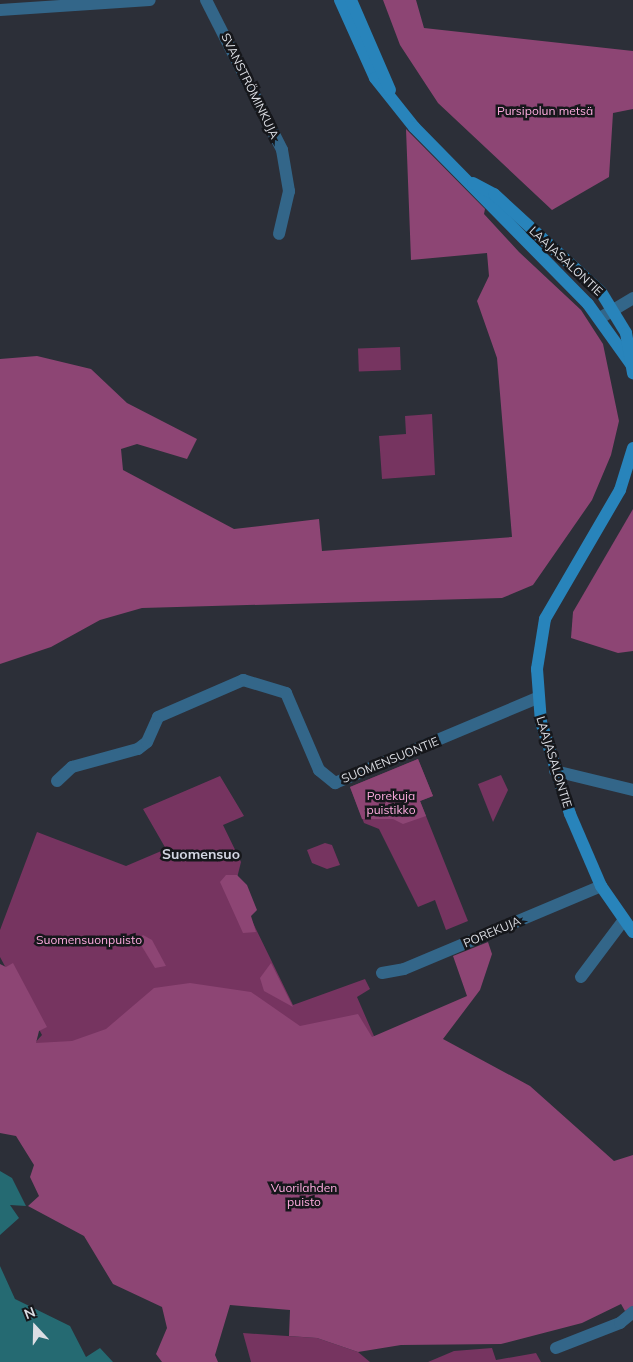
<!DOCTYPE html>
<html>
<head>
<meta charset="utf-8">
<style>
  body { margin:0 }
  #map { position:relative; width:633px; height:1362px; overflow:hidden; background:#2c2f38; font-family:Mulish,sans-serif }
  div>[style] { position:absolute }
  .green>* { inset:0; background:#763460; transform-origin:0 0 }
  .forest>* { inset:0; background:#8d4574 }
  .water>* { inset:0; background:#256a72 }
  .minor>* { height:12px; margin:-6px; padding:0 6px; transform-origin:6px; border-radius:6px; background:#336689 }
  .tertiary>* { height:12px; margin:-6px; padding:0 6px; transform-origin:6px; border-radius:6px; background:#336689 }
  .secondary>* { height:12px; margin:-6px; padding:0 6px; transform-origin:6px; border-radius:6px; background:#2884bb }
  span { translate:-50% -50%; white-space:nowrap; text-align:center; line-height:1.15; -webkit-text-stroke:5px #16171b; paint-order:stroke }
  .street-label { font-size:12px; color:#dbdde3 }
  .park-label { font-size:12px; color:#fdabde }
  .neighbourhood-label { font-size:14px; color:#d3d6e2; font-weight:700 }
  .north { position:absolute; left:10px; top:1302px; width:50px; height:50px; -webkit-text-stroke:4px #16171b; paint-order:stroke; rotate:339deg; font-size:14px; font-weight:700; line-height:20px; text-align:center; color:#dbdde3 }
  .north::after { content:''; display:block; margin:auto; width:18px; height:22px; background:#dbdde3; clip-path:polygon(50% 0,100% 100%,50% 72%,0 100%) }
</style>
</head>
<body>
<div id="map">
  <div class="green">
    <i style="left:400px;top:347px;width:23px;height:42px;rotate:88deg"></i>
    <i style="clip-path:polygon(432px 414px,435px 475px,382px 479px,379px 436px,406px 434px,405px 416px)"></i>
    <i style="clip-path:polygon(418px 759px,433px 796px,420px 801px,468px 921px,446px 930px,435px 900px,418px 907px,379px 829px,364px 823px,350px 787px)"></i>
    <i style="clip-path:polygon(501px 775px,508px 790px,493px 822px,478px 784px)"></i>
    <i style="clip-path:polygon(220px 776px,244px 816px,223px 825px,241px 862px,235px 886px,293px 1005px,365px 979px,370px 989px,357px 997px,377px 1043px,111px 1033px,71px 1048px,32px 1046px,42px 1035px,0 957px,0 930px,37px 832px,126px 866px,166px 849px,143px 809px)"></i>
    <i style="clip-path:polygon(325px 843px,332px 845px,340px 865px,327px 869px,312px 863px,307px 850px)"></i>
    <i style="clip-path:polygon(243px 1333px,317px 1338px,358px 1352px,370px 1362px,251px 1362px)"></i>
    <i style="clip-path:polygon(492px 1348px,496px 1360px,536px 1353px,541px 1362px,428px 1362px,454px 1351px)"></i>
  </div>
  <div class="forest">
    <i style="clip-path:polygon(383px 0,416px 0,424px 28px,633px 51px,633px 109px,613px 113px,609px 177px,552px 210px,438px 103px,400px 45px)"></i>
    <i style="clip-path:polygon(406px 129px,485px 209px,484px 214px,519px 252px,581px 310px,603px 344px,619px 421px,611px 455px,592px 500px,533px 585px,502px 598px,142px 608px,100px 620px,51px 647px,0 664px,0 359px,37px 356px,91px 369px,127px 403px,197px 439px,187px 459px,137px 444px,121px 449px,123px 470px,234px 529px,319px 519px,322px 551px,512px 537px,497px 358px,477px 301px,489px 276px,487px 253px,411px 260px)"></i>
    <i style="clip-path:polygon(633px 509px,633px 651px,618px 653px,571px 638px,573px 612px)"></i>
    <i style="clip-path:polygon(418px 759px,433px 796px,420px 801px,426px 816px,403px 824px,393px 819px,362px 819px,350px 787px)"></i>
    <i style="clip-path:polygon(226px 875px,237px 875px,247px 885px,257px 910px,251px 916px,256px 932px,243px 933px,220px 882px)"></i>
    <i style="clip-path:polygon(143px 935px,152px 940px,166px 966px,155px 968px,138px 940px)"></i>
    <i style="clip-path:polygon(488px 942px,492px 954px,480px 990px,443px 1039px,530px 1086px,614px 1161px,633px 1155px,633px 1306px,625px 1311px,621px 1304px,582px 1323px,501px 1344px,401px 1345px,358px 1352px,317px 1338px,289px 1336px,290px 1310px,230px 1305px,215px 1355px,218px 1362px,162px 1362px,156px 1354px,167px 1328px,162px 1307px,113px 1284px,84px 1236px,28px 1206px,39px 1196px,30px 1177px,34px 1165px,16px 1136px,0 1133px,0 964px,6px 967px,13px 963px,47px 1027px,39px 1031px,36px 1043px,72px 1041px,106px 1029px,154px 988px,190px 983px,251px 992px,300px 1026px,358px 1014px,372px 1037px,467px 996px,453px 956px)"></i>
    <i style="clip-path:polygon(271px 963px,293px 1007px,264px 991px,260px 978px)"></i>
  </div>
  <div class="water">
    <i style="clip-path:polygon(0 1171px,12px 1178px,26px 1206px,10px 1205px,19px 1218px,0 1235px)"></i>
    <i style="clip-path:polygon(0 1266px,15px 1299px,70px 1326px,86px 1357px,100px 1348px,113px 1362px,0 1362px)"></i>
  </div>
  <div class="minor">
    <i style="left:206px;top:0;width:168px;rotate:63.1deg"></i>
    <i style="left:282px;top:150px;width:42px;rotate:80.3deg"></i>
    <i style="left:289px;top:191px;width:44px;rotate:103.1deg"></i>
    <i style="left:600px;top:318px;width:39px;rotate:-31deg"></i>
    <i style="left:555px;top:771px;width:80px;rotate:13.7deg"></i>
    <i style="left:57px;top:781px;width:21px;rotate:-43deg"></i>
    <i style="left:72px;top:767px;width:68px;rotate:-15.3deg"></i>
    <i style="left:138px;top:749px;width:11px;rotate:-38deg"></i>
    <i style="left:147px;top:742px;width:27px;rotate:-66deg"></i>
    <i style="left:158px;top:717px;width:93px;rotate:-23.5deg"></i>
    <i style="left:243px;top:680px;width:45px;rotate:16.8deg"></i>
    <i style="left:286px;top:693px;width:84px;rotate:66.8deg"></i>
    <i style="left:319px;top:770px;width:21px;rotate:39deg"></i>
    <i style="left:335px;top:783px;width:219px;rotate:-22.8deg"></i>
    <i style="left:382px;top:973px;width:22px;rotate:-10deg"></i>
    <i style="left:404px;top:969px;width:214px;rotate:-22.8deg"></i>
    <i style="left:581px;top:977px;width:70px;rotate:-53.1deg"></i>
    <i style="left:556px;top:1348px;width:69px;rotate:-21.3deg"></i>
    <i style="left:620px;top:1323px;width:17px;rotate:-40deg"></i>
  </div>
  <div class="tertiary">
    <i style="left:0;top:10px;width:150px;rotate:-3.8deg"></i>
  </div>
  <div class="secondary">
    <i style="left:340px;top:0;width:85px;rotate:65.8deg"></i>
    <i style="left:375px;top:78px;width:63px;rotate:51.5deg"></i>
    <i style="left:414px;top:127px;width:248px;rotate:45.5deg"></i>
    <i style="left:588px;top:304px;width:74px;rotate:54.4deg"></i>
    <i style="left:351px;top:0;width:98px;rotate:66.6deg"></i>
    <i style="left:473px;top:183px;width:24px;rotate:28deg"></i>
    <i style="left:494px;top:194px;width:145px;rotate:42.5deg"></i>
    <i style="left:601px;top:292px;width:48px;rotate:58.6deg"></i>
    <i style="left:626px;top:333px;width:41px;rotate:80.1deg"></i>
    <i style="left:633px;top:448px;width:44px;rotate:107.2deg"></i>
    <i style="left:620px;top:490px;width:149px;rotate:120.2deg"></i>
    <i style="left:545px;top:619px;width:51px;rotate:99.1deg"></i>
    <i style="left:537px;top:669px;width:53px;rotate:85.7deg"></i>
    <i style="left:541px;top:722px;width:96px;rotate:72.5deg"></i>
    <i style="left:570px;top:814px;width:78px;rotate:66.7deg"></i>
    <i style="left:601px;top:886px;width:56px;rotate:55.2deg"></i>
  </div>
  <div class="street-label">
    <span style="left:250px;top:86px;rotate:64deg">SVANSTRÖMINKUJA</span>
    <span style="left:566px;top:261px;rotate:43deg">LAAJASALONTIE</span>
    <span style="left:390px;top:760px;rotate:-22deg">SUOMENSUONTIE</span>
    <span style="left:554px;top:762px;rotate:73deg">LAAJASALONTIE</span>
    <span style="left:492px;top:932px;rotate:-23deg">POREKUJA</span>
  </div>
  <div class="park-label">
    <span style="left:545px;top:111px">Pursipolun metsä</span>
    <span style="left:391px;top:803px">Porekuja<br>puistikko</span>
    <span style="left:89px;top:940px">Suomensuonpuisto</span>
    <span style="left:304px;top:1195px">Vuorilahden<br>puisto</span>
  </div>
  <div class="neighbourhood-label">
    <span style="left:201px;top:854px">Suomensuo</span>
  </div>
  <div class="north">N</div>
</div>
</body>
</html>
